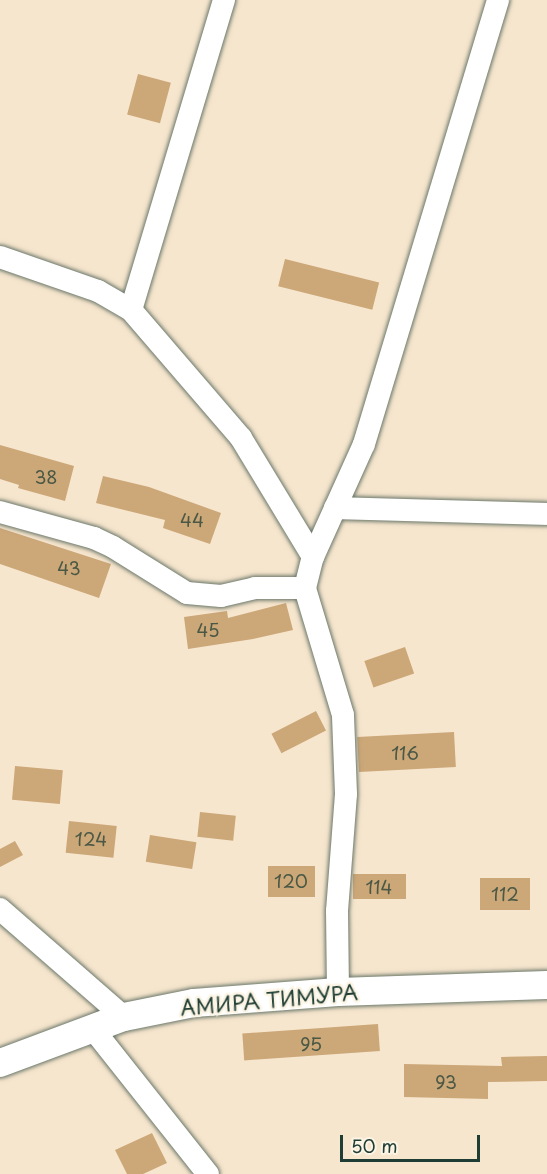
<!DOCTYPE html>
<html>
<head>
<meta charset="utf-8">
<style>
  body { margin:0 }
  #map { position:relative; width:547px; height:1174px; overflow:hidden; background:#f7e6ce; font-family:"Playpen Sans",sans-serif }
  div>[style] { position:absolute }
  .building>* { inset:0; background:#cca778; transform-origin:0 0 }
  .roads { filter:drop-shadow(0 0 2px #6b786a) drop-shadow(0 0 2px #6b786a) }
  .minor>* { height:22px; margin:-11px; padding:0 11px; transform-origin:11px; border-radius:11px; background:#fff }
  .tertiary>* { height:28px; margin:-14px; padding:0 14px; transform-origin:14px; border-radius:14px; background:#fff }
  span { translate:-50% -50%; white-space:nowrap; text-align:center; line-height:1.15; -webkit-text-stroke:5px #fcf5e5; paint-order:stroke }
  .number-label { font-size:18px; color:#4a5845 }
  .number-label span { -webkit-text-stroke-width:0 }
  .street-label { font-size:21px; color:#1f3d34 }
  .scale { position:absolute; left:340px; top:1135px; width:140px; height:27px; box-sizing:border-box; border:3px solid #1f3d34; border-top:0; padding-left:8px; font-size:18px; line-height:21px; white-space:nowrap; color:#1f3d34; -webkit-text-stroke:4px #fcf5e5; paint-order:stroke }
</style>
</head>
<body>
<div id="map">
  <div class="building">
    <i style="left:138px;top:74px;width:34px;height:42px;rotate:15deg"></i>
    <i style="left:285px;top:259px;width:97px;height:28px;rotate:14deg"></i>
    <i style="clip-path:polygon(0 445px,74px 466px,65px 501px,18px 488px,19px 485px,0 479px)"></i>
    <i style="clip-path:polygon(103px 476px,149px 487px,221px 513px,210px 544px,163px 528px,165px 520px,96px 503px)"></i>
    <i style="clip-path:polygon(0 528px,111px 564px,99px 598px,0 564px)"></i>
    <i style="clip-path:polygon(286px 603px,293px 630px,253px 639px,188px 649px,184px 617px,227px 611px,228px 618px)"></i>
    <i style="left:405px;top:647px;width:28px;height:43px;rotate:71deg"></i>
    <i style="left:316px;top:711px;width:22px;height:50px;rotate:63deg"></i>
    <i style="left:454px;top:732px;width:35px;height:97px;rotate:87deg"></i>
    <i style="left:15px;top:766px;width:48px;height:34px;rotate:5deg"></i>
    <i style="left:200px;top:812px;width:36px;height:25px;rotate:6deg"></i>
    <i style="left:69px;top:821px;width:48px;height:32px;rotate:6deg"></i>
    <i style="left:150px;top:835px;width:47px;height:27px;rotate:9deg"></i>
    <i style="clip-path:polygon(15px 841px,23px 855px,0 867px,0 849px)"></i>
    <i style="left:268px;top:866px;width:47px;height:31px"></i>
    <i style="left:353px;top:874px;width:53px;height:25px"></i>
    <i style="left:480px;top:878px;width:50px;height:32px"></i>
    <i style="left:378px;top:1024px;width:27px;height:136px;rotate:86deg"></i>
    <i style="clip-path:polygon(547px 1056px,547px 1081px,488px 1082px,488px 1099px,404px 1097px,404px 1064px,502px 1066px,501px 1057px)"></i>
    <i style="clip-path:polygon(152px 1133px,167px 1163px,143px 1174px,127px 1174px,115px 1150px)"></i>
  </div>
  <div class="roads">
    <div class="minor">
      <i style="left:0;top:257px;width:104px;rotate:19.1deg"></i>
      <i style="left:98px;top:291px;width:38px;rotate:30deg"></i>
      <i style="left:131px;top:310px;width:169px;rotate:49.3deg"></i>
      <i style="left:241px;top:438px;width:139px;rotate:58.8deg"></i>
      <i style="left:131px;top:310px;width:324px;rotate:-73.3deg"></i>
      <i style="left:335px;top:508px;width:212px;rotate:1.6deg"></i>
      <i style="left:0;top:512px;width:98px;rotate:15.5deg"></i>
      <i style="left:94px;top:538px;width:21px;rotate:25deg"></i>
      <i style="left:113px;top:547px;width:87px;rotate:31.9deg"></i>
      <i style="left:187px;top:593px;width:34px;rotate:5deg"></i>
      <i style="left:221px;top:596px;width:35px;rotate:-13deg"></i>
      <i style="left:255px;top:588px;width:50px"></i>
      <i style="left:0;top:909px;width:164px;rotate:41.1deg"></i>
      <i style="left:338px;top:992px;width:81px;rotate:-90.7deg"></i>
      <i style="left:337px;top:911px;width:117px;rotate:-85.6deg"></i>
      <i style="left:346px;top:794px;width:79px;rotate:-92.2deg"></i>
      <i style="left:343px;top:715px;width:133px;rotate:-106.7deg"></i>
      <i style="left:305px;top:588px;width:32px;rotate:-76deg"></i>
      <i style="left:313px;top:557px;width:124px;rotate:-65.7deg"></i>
      <i style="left:364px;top:444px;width:464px;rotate:-73.2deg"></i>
      <i style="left:93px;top:1029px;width:185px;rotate:51.6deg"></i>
    </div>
    <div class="tertiary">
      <i style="left:0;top:1063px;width:132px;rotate:-20.4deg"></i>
      <i style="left:124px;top:1017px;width:71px;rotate:-11.3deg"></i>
      <i style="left:194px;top:1003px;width:144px;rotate:-4.4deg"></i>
      <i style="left:338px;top:992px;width:209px;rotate:-1.9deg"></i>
    </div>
  </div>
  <div class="number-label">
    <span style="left:46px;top:477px">38</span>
    <span style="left:192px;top:520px">44</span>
    <span style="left:69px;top:568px">43</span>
    <span style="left:208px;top:630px">45</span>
    <span style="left:405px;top:753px">116</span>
    <span style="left:91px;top:839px">124</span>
    <span style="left:291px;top:881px">120</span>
    <span style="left:379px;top:887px">114</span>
    <span style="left:505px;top:894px">112</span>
    <span style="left:311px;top:1044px">95</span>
    <span style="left:446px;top:1082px">93</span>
  </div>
  <div class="street-label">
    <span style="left:269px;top:999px;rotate:-5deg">АМИРА ТИМУРА</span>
  </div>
  <div class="scale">50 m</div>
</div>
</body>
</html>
